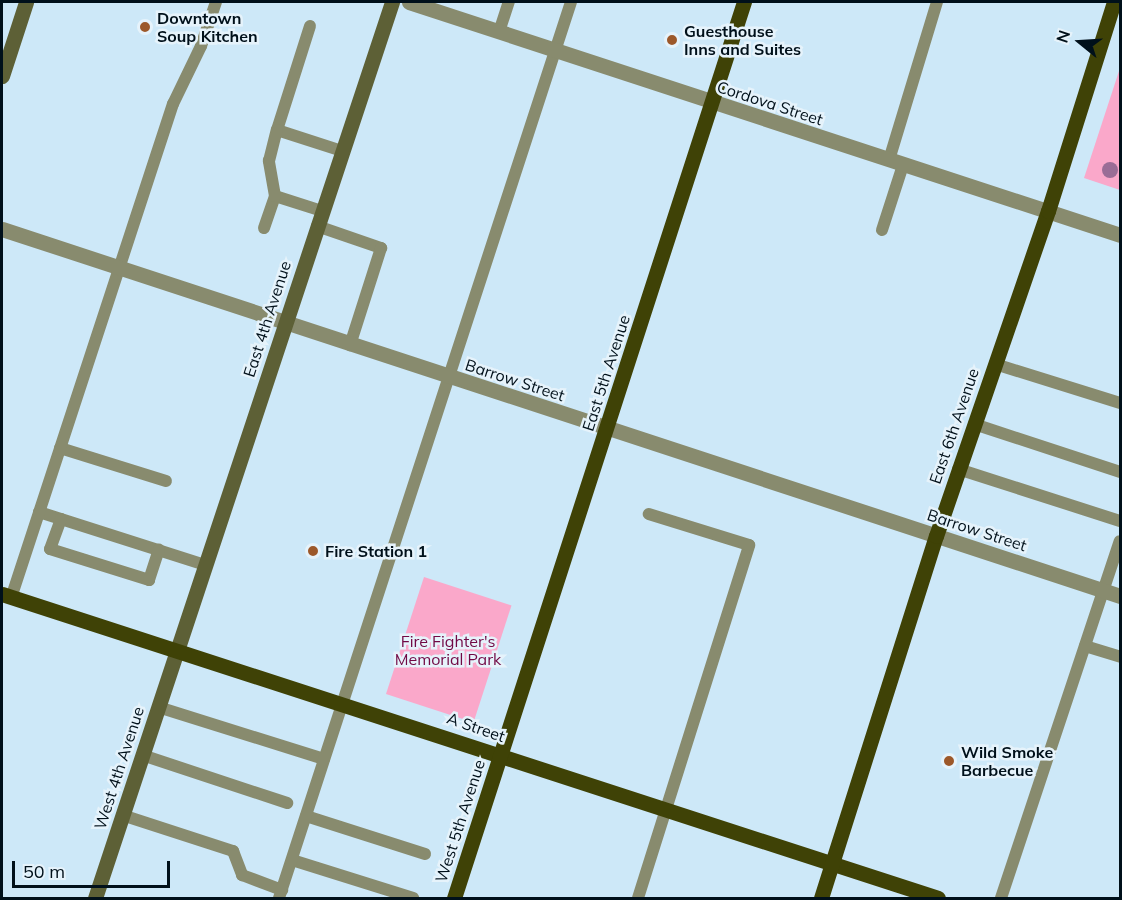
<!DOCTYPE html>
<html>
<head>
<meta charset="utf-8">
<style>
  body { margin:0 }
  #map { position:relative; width:1122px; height:900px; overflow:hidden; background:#cde8f8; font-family:Mulish,sans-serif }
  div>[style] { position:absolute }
  .green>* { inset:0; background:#faa8ca; transform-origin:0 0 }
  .service>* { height:12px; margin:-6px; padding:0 6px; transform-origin:6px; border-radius:6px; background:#888b6e }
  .minor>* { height:15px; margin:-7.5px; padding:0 7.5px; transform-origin:7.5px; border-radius:7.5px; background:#888b6e }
  .secondary>* { height:15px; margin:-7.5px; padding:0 7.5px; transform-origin:7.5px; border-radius:7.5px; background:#5d6036 }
  .primary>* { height:15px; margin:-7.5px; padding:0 7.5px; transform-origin:7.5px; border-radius:7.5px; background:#3f4206 }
  .trees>* { width:16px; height:16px; margin:-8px; border-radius:50%; background:#9a6d96 }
  .dots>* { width:16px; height:16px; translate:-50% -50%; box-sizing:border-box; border:3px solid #e6f3fb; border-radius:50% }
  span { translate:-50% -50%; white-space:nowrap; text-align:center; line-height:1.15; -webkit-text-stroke:5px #e6f3fb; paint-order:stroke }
  .poi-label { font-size:16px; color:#00101a; font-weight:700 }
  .left { translate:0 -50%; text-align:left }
  .street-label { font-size:16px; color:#00101a }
  .park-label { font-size:16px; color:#710945 }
  .frame { position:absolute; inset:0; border:3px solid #00101a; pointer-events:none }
  .north { position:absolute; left:1050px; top:12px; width:60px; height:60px; -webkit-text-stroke:4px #e6f3fb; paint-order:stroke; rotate:288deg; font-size:16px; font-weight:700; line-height:24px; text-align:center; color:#00101a }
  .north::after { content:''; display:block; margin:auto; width:21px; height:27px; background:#00101a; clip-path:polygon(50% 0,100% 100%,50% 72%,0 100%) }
  .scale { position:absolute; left:12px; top:861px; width:158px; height:27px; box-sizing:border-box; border:3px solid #00101a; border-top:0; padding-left:8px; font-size:18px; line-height:21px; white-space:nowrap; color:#00101a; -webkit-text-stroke:4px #e6f3fb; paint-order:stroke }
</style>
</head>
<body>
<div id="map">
  <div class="green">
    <i style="clip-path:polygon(1120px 68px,1120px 190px,1084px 178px)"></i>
    <i style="left:424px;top:577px;width:92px;height:123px;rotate:18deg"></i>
  </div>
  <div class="service">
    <i style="left:310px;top:26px;width:109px;rotate:107.6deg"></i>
    <i style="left:277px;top:130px;width:68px;rotate:17.9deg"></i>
    <i style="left:499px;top:32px;width:32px;rotate:-72deg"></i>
    <i style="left:889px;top:160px;width:165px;rotate:-73.1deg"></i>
    <i style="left:275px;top:196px;width:49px;rotate:17.7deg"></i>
    <i style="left:317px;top:226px;width:68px;rotate:19deg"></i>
    <i style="left:381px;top:248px;width:102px;rotate:107.7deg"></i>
    <i style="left:264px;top:228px;width:34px;rotate:-71deg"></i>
    <i style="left:275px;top:196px;width:36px;rotate:-100deg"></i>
    <i style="left:269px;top:161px;width:32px;rotate:-76deg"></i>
    <i style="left:882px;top:230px;width:68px;rotate:-72.1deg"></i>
    <i style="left:995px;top:364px;width:131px;rotate:17.3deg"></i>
    <i style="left:974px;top:424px;width:154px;rotate:18.2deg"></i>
    <i style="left:60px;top:448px;width:111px;rotate:17.3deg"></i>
    <i style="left:958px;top:469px;width:170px;rotate:17.8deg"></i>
    <i style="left:39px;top:512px;width:174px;rotate:17.7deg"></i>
    <i style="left:61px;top:519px;width:32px;rotate:110deg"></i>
    <i style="left:50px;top:549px;width:104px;rotate:17.4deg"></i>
    <i style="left:149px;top:580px;width:32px;rotate:-72deg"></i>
    <i style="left:12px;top:595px;width:517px;rotate:-71.85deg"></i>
    <i style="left:173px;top:104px;width:64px;rotate:-64.2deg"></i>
    <i style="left:201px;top:46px;width:46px;rotate:-71.2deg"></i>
    <i style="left:1085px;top:646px;width:37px;rotate:17deg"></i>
    <i style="left:158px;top:707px;width:174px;rotate:17.4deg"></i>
    <i style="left:142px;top:755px;width:153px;rotate:18.3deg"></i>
    <i style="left:122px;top:815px;width:117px;rotate:18deg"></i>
    <i style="left:233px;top:851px;width:26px;rotate:69deg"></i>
    <i style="left:242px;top:875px;width:43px;rotate:20.6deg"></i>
    <i style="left:306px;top:816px;width:125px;rotate:17.7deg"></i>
    <i style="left:292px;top:860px;width:127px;rotate:17.4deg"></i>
    <i style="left:279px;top:898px;width:942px;rotate:-71.95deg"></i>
    <i style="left:638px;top:898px;width:370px;rotate:-72.5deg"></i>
    <i style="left:749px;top:545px;width:105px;rotate:-162.8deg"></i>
    <i style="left:1001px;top:898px;width:376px;rotate:-71.6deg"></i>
  </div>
  <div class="minor">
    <i style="left:409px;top:2px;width:748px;rotate:18.14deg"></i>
    <i style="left:2px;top:229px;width:1177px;rotate:18.17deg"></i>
  </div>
  <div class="secondary">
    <i style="left:2px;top:76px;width:78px;rotate:-72deg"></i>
    <i style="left:95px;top:898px;width:944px;rotate:-71.66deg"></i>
  </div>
  <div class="primary">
    <i style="left:2px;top:594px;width:984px;rotate:17.99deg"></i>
    <i style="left:454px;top:898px;width:942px;rotate:-72.07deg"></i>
    <i style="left:821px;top:898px;width:380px;rotate:-72.4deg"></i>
    <i style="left:936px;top:536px;width:344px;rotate:-71deg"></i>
    <i style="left:1048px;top:211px;width:219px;rotate:-72.5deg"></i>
  </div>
  <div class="trees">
    <i style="left:1110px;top:170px"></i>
  </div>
  <div class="dots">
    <i style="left:145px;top:27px;background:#9c582a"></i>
    <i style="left:672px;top:40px;background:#9c582a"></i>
    <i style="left:313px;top:551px;background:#9c582a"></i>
    <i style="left:949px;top:761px;background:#9c582a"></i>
  </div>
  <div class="poi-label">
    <span class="left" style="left:157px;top:27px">Downtown<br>Soup Kitchen</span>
    <span class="left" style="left:684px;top:40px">Guesthouse<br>Inns and Suites</span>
    <span class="left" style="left:325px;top:551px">Fire Station 1</span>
    <span class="left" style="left:961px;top:761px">Wild Smoke<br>Barbecue</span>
  </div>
  <div class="street-label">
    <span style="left:770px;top:103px;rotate:18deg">Cordova Street</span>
    <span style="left:267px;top:319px;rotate:-72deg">East 4th Avenue</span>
    <span style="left:606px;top:373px;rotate:-72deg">East 5th Avenue</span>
    <span style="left:515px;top:380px;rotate:18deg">Barrow Street</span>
    <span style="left:954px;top:426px;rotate:-71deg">East 6th Avenue</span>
    <span style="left:977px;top:530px;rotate:18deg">Barrow Street</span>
    <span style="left:476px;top:727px;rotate:19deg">A Street</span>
    <span style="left:119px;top:768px;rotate:-72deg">West 4th Avenue</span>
    <span style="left:460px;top:821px;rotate:-72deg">West 5th Avenue</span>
  </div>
  <div class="park-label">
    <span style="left:448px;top:650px">Fire Fighter's<br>Memorial Park</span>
  </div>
  <div class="frame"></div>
  <div class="north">N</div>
  <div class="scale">50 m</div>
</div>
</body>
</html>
